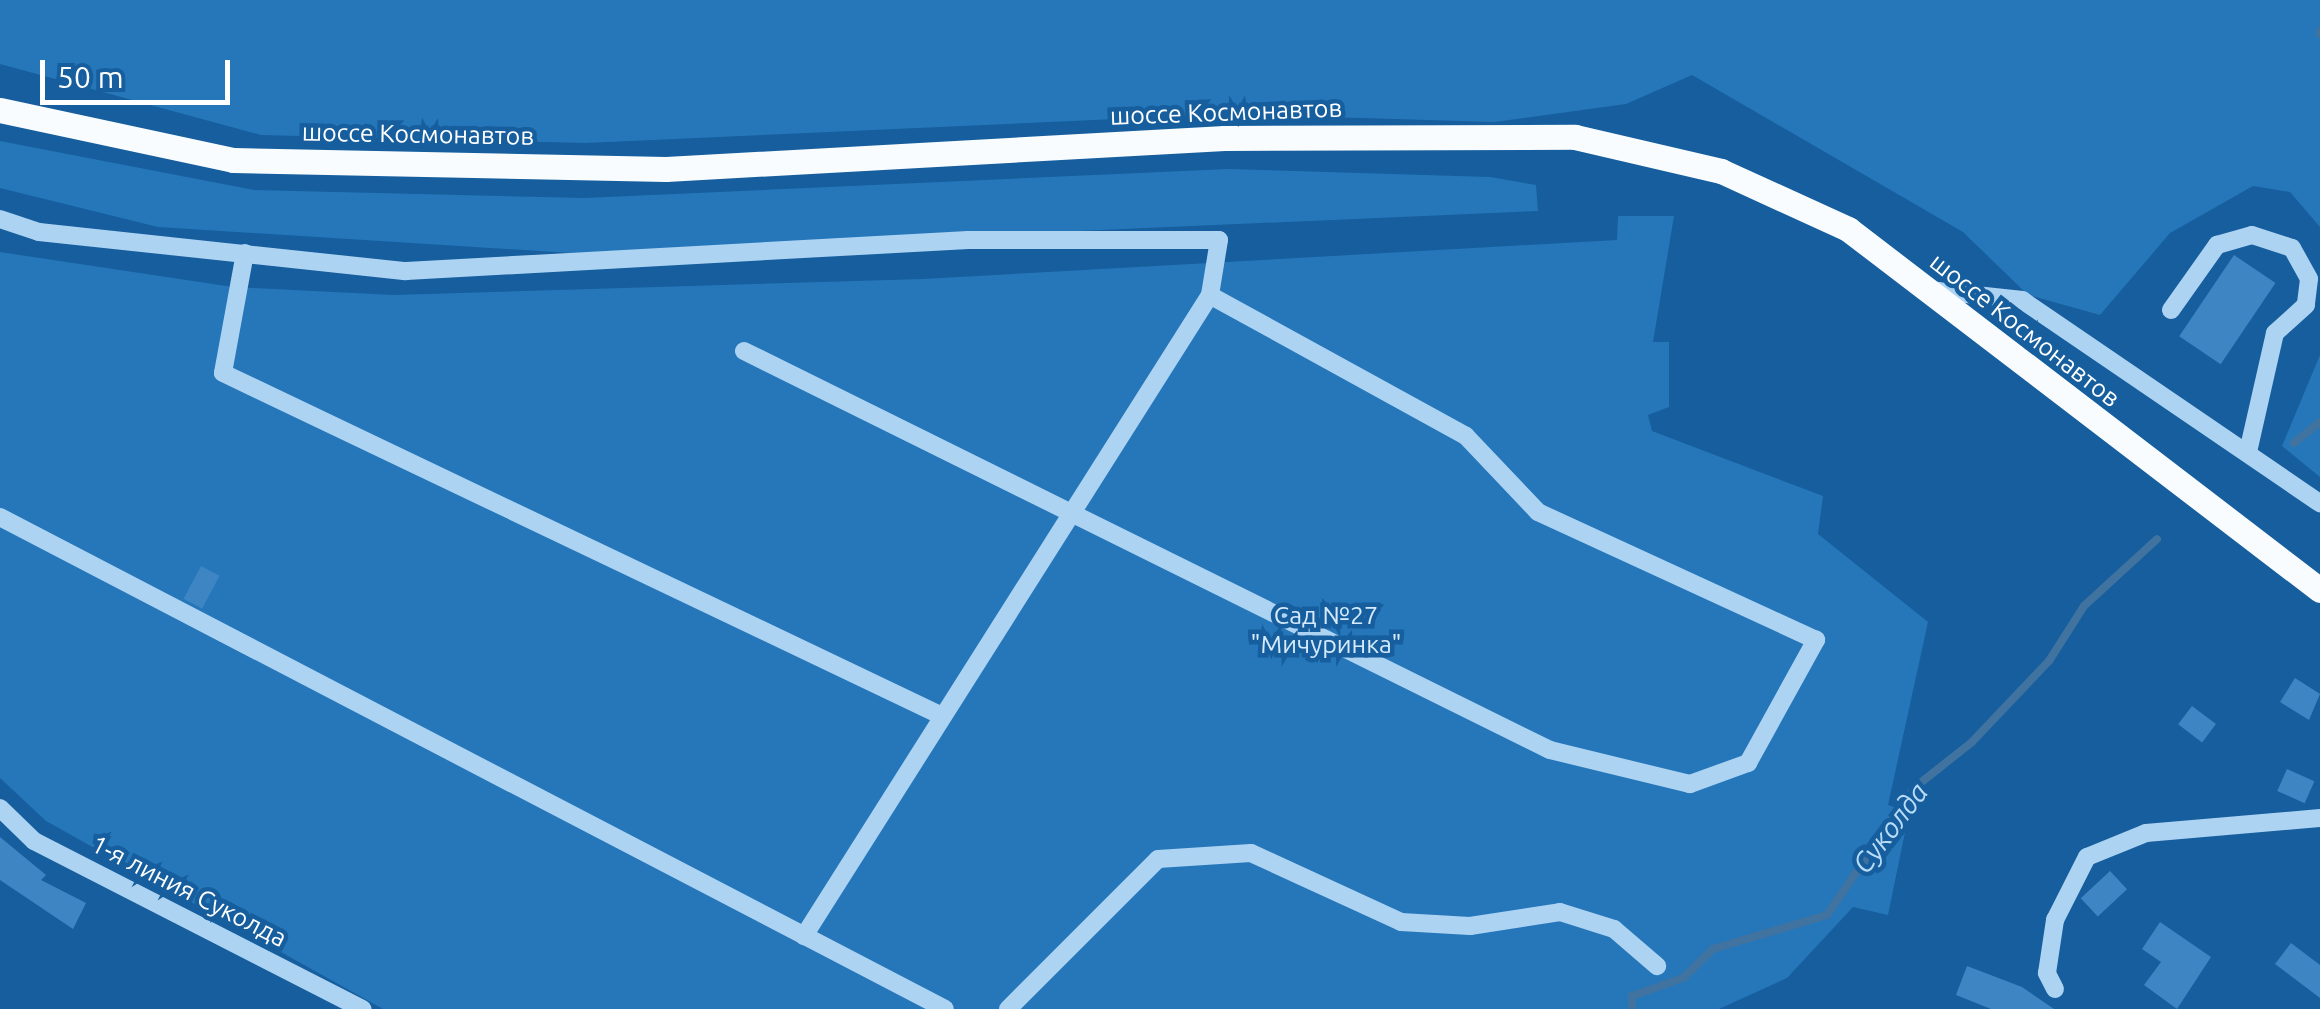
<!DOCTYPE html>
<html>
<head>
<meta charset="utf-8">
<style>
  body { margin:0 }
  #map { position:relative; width:2320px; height:1009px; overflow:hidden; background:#165e9d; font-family:Ubuntu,sans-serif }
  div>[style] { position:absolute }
  .green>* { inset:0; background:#2577ba }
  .stream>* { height:8px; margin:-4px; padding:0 4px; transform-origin:4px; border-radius:4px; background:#4173a0 }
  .building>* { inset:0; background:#3e86c3; transform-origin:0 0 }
  .minor>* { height:18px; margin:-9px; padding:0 9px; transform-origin:9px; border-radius:9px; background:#add3f3 }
  .major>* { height:25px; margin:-12.5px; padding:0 12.5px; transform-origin:12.5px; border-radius:12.5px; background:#f8fcff }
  span { translate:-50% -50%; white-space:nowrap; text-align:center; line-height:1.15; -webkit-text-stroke:9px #165e9d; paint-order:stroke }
  .street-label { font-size:25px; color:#fff }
  .park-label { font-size:25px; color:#d5ebfd }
  .water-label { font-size:28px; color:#b9ddf9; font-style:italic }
  .scale { position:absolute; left:40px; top:60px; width:190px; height:45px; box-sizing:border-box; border:5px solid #fff; border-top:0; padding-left:12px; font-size:30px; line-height:35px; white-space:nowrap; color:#fff; -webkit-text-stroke:8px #165e9d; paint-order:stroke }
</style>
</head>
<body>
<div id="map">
  <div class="green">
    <i style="clip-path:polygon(0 0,2320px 0,2320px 227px,2290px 192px,2253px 186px,2170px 233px,2100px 315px,2028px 295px,1963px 232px,1692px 75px,1626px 104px,1494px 122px,1228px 114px,585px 143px,261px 135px,0 64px)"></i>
    <i style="clip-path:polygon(0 141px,254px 190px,585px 198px,1228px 169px,1490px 177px,1536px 185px,1538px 211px,571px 253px,158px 227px,0 188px)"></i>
    <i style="clip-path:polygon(1618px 216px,1674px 216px,1653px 342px,1669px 342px,1669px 407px,1648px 415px,1652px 431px,1823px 496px,1818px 534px,1928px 622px,1888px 805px,1909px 813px,1888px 915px,1853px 907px,1787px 978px,1719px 1009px,383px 1009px,46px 821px,0 778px,0 252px,233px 287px,394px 295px,923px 279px,1617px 240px)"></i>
    <i style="clip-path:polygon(2320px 355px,2320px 477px,2282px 446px)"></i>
  </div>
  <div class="stream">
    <i style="left:2320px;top:31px;width:3px;rotate:90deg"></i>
    <i style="left:2294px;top:443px;width:33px;rotate:-39deg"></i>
    <i style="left:1632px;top:1009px;width:13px;rotate:-90deg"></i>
    <i style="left:1632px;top:996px;width:54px;rotate:-19.4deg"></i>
    <i style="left:1683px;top:978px;width:42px;rotate:-44deg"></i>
    <i style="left:1713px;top:949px;width:119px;rotate:-16.6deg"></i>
    <i style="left:1827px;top:915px;width:154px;rotate:-55.6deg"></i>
    <i style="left:1914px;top:788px;width:74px;rotate:-38.4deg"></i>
    <i style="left:1972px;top:742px;width:112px;rotate:-46.5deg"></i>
    <i style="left:2049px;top:661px;width:65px;rotate:-57.5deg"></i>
    <i style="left:2084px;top:606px;width:99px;rotate:-42.5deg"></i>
  </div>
  <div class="building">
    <i style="left:2234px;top:255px;width:50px;height:98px;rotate:34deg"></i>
    <i style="left:201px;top:566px;width:21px;height:37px;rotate:28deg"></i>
    <i style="clip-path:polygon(2295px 678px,2320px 694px,2309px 720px,2280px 702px)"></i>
    <i style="left:2192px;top:706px;width:30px;height:23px;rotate:37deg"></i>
    <i style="left:2287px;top:769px;width:30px;height:24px;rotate:24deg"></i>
    <i style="clip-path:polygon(0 837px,46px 875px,41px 880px,86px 903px,73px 929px,0 880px)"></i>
    <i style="left:2110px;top:871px;width:25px;height:40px;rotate:47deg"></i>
    <i style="clip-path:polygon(2160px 922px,2211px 957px,2177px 1009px,2144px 985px,2161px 962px,2142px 949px)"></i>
    <i style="clip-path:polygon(2291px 943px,2320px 965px,2320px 998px,2275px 964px)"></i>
    <i style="clip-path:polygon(1967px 966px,2022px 987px,2054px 1009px,1991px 1009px,1956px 995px)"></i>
  </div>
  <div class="minor">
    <i style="left:0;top:219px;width:41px;rotate:18.4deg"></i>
    <i style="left:39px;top:232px;width:369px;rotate:6.1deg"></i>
    <i style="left:406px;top:271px;width:563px;rotate:-3.16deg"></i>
    <i style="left:968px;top:240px;width:251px"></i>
    <i style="left:1219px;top:240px;width:56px;rotate:99.3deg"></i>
    <i style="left:1210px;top:295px;width:759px;rotate:122.35deg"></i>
    <i style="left:245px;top:253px;width:122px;rotate:100.4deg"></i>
    <i style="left:223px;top:373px;width:797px;rotate:25.5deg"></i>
    <i style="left:1929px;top:290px;width:94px;rotate:6.1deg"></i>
    <i style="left:2022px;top:300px;width:361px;rotate:34.3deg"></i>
    <i style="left:2171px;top:310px;width:80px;rotate:-54.7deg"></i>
    <i style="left:2217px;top:245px;width:36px;rotate:-16deg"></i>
    <i style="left:2252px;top:235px;width:42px;rotate:18deg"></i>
    <i style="left:2292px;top:248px;width:35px;rotate:61deg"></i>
    <i style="left:2309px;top:279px;width:26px;rotate:97deg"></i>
    <i style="left:2306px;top:305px;width:42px;rotate:137.9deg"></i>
    <i style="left:2275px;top:333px;width:122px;rotate:102.8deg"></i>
    <i style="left:744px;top:351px;width:899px;rotate:26.34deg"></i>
    <i style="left:1550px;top:750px;width:144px;rotate:13.7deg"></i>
    <i style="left:1690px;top:784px;width:62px;rotate:-19.9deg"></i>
    <i style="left:1748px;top:763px;width:141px;rotate:-61.1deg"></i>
    <i style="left:1816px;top:640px;width:306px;rotate:-155.3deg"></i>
    <i style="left:1538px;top:512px;width:105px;rotate:-133.5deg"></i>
    <i style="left:1466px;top:436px;width:292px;rotate:-151.2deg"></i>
    <i style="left:0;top:517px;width:1065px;rotate:27.5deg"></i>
    <i style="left:0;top:808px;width:47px;rotate:44.1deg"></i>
    <i style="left:34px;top:841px;width:369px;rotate:27.1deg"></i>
    <i style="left:2055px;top:989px;width:18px;rotate:-117deg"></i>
    <i style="left:2047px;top:973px;width:54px;rotate:-81.4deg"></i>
    <i style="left:2055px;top:920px;width:71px;rotate:-63.1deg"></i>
    <i style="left:2087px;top:857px;width:64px;rotate:-22.1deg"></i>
    <i style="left:2146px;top:833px;width:175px;rotate:-4.9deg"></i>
    <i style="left:1008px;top:1009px;width:212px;rotate:-45deg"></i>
    <i style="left:1158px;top:859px;width:93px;rotate:-3.7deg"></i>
    <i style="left:1251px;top:853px;width:165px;rotate:24.7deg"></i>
    <i style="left:1401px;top:922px;width:69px;rotate:3.3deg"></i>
    <i style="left:1470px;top:926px;width:91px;rotate:-8.8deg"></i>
    <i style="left:1560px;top:912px;width:57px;rotate:17.5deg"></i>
    <i style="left:1614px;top:929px;width:57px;rotate:40.7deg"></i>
  </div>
  <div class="major">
    <i style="left:0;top:110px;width:238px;rotate:12.1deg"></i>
    <i style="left:233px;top:160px;width:433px;rotate:1.2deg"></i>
    <i style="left:666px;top:169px;width:559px;rotate:-3.18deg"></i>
    <i style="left:1224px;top:138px;width:351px;rotate:-0.2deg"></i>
    <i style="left:1575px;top:137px;width:150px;rotate:13.1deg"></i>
    <i style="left:1721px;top:171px;width:140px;rotate:24.5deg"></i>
    <i style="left:1848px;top:229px;width:594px;rotate:37.41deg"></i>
  </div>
  <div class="street-label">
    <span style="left:1226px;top:112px;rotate:-2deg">шоссе Космонавтов</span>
    <span style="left:418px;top:134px;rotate:1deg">шоссе Космонавтов</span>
    <span style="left:2025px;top:330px;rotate:38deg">шоссе Космонавтов</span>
    <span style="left:189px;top:891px;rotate:27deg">1-я линия Суколда</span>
  </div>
  <div class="park-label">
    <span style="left:1326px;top:630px">Сад №27<br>"Мичуринка"</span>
  </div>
  <div class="water-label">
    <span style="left:1890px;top:828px;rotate:-53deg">Суколда</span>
  </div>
  <div class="scale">50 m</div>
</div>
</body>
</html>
